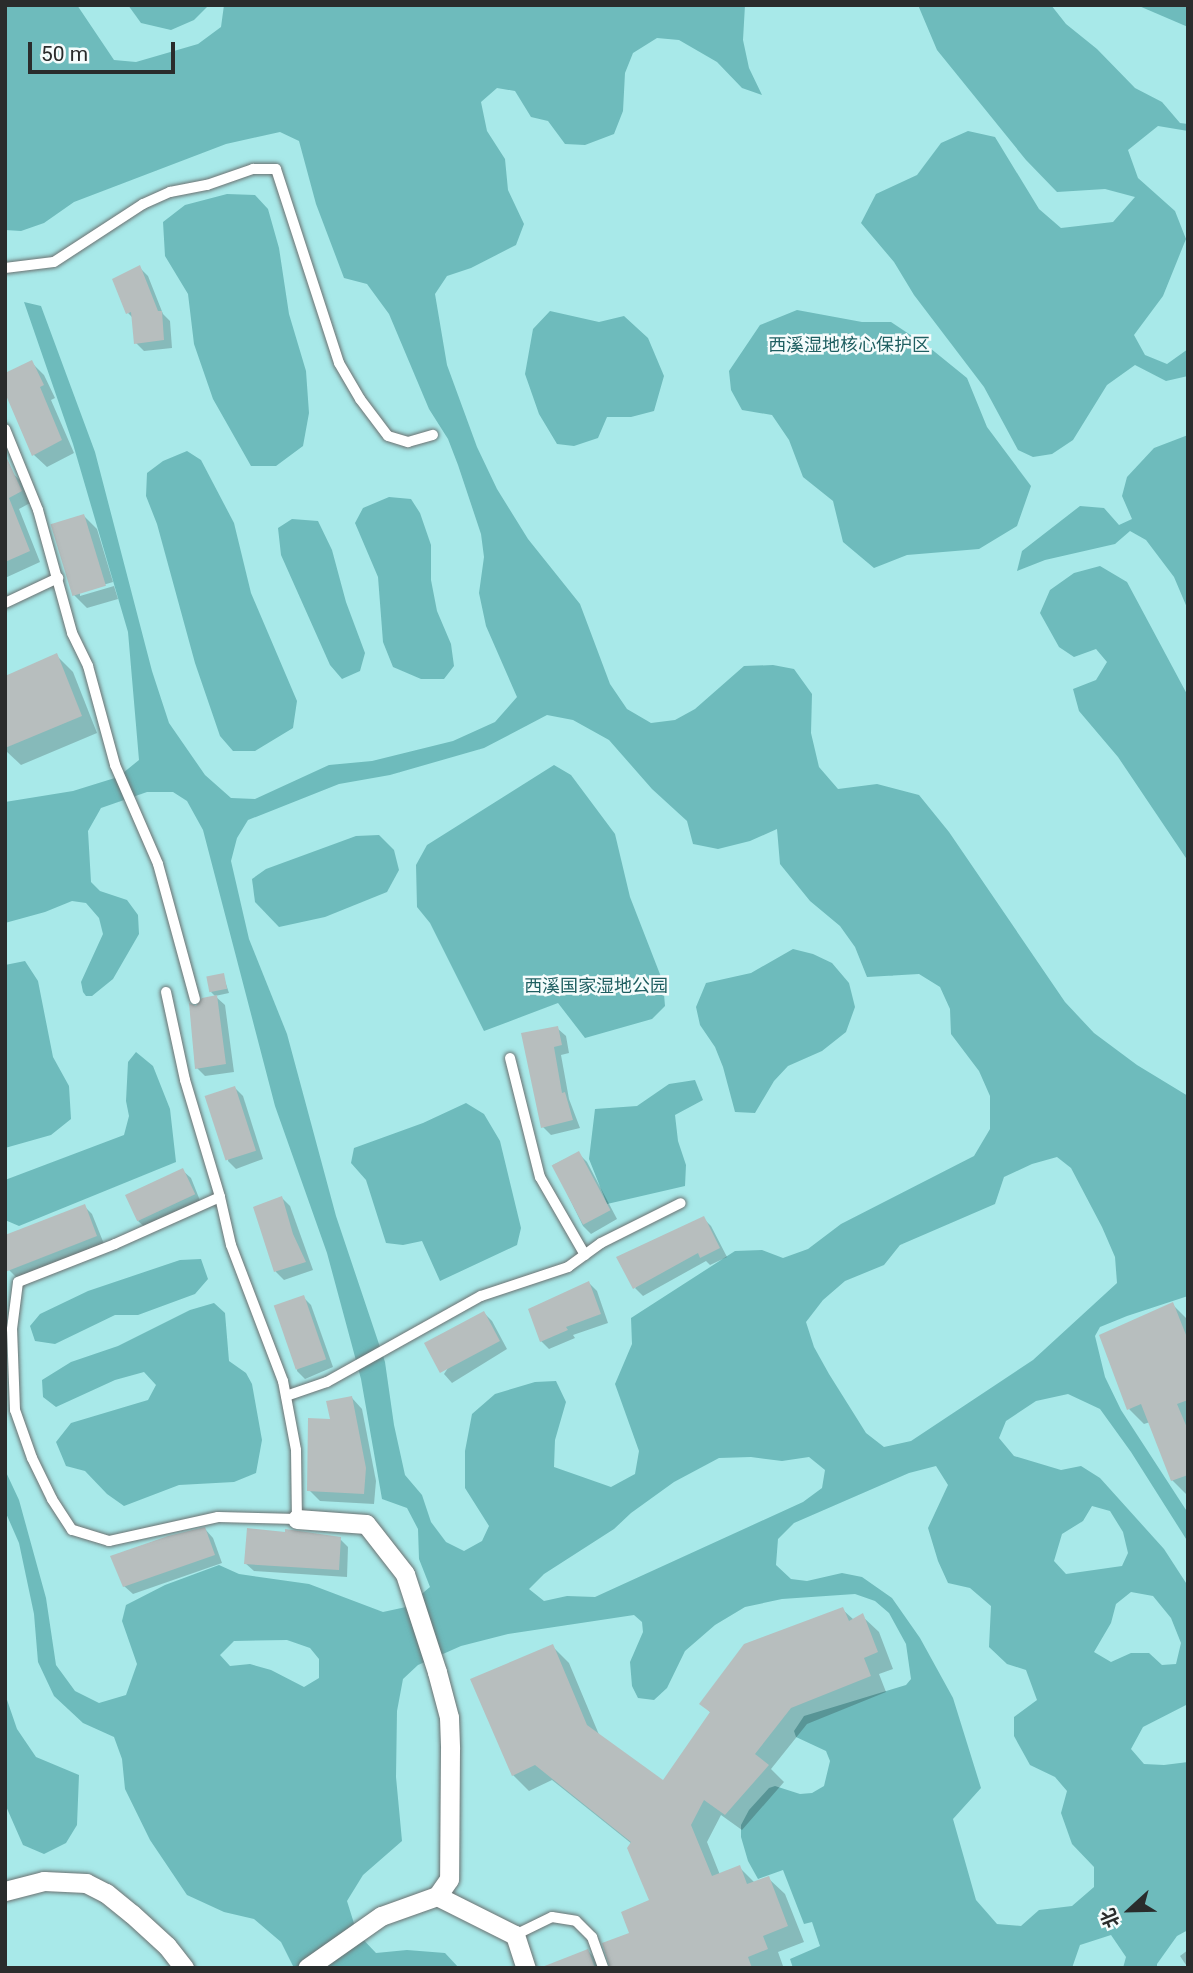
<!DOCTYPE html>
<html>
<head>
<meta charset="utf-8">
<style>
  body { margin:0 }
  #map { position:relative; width:1193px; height:1973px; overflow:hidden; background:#e8efef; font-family:Roboto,"Noto Sans SC",sans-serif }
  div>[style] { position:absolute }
  .green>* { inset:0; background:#a8e9e9; transform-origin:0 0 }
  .water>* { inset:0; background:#6ebbbc }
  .shadow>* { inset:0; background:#0003 }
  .building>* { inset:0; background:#b7bebe; transform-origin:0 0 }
  .roads { filter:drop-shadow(0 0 2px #6b7171) drop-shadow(0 0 2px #6b7171) }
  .lane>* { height:10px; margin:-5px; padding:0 5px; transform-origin:5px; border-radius:5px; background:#fff }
  .street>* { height:19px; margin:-9.5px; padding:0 9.5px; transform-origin:9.5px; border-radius:9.5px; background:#fff }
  span { translate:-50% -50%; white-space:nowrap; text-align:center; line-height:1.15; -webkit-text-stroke:5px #f5fcfc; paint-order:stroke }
  .park-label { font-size:18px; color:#1f5f61 }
  .frame { position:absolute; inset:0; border:7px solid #2a2c2c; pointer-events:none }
  .north { position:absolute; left:1095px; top:1875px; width:70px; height:70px; -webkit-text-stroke:5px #f5fcfc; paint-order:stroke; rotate:248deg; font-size:19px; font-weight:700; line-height:28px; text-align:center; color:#2a2c2c }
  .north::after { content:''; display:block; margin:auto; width:24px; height:32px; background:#2a2c2c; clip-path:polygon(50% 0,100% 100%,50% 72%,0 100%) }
  .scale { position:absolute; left:28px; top:42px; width:147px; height:32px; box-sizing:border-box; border:4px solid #2a2c2c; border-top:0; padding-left:9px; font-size:21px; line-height:24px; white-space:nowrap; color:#2a2c2c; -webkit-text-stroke:5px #f5fcfc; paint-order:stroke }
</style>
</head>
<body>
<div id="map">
  <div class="green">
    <i style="left:5px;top:5px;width:1183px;height:1963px"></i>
  </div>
  <div class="water">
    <i style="clip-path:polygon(evenodd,5px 5px,77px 5px,114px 60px,136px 62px,198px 44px,221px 27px,224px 5px,745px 5px,743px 40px,749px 68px,762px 95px,742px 88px,717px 62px,679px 40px,657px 38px,633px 53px,625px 73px,623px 111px,614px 134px,585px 145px,565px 144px,548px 121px,531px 117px,515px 91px,497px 88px,481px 102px,487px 131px,505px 159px,508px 190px,524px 224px,516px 245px,471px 268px,447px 276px,435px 294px,447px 365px,477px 447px,497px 489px,528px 539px,580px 604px,610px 684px,627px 709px,651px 723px,675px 720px,695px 709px,744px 666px,773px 665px,794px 669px,812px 694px,811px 733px,819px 767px,838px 789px,877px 784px,919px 795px,949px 832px,1065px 1002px,1094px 1033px,1137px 1065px,1188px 1096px,1188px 1296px,1127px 1316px,1100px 1327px,1095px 1336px,1105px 1377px,1121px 1410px,1188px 1513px,1188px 1542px,1131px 1452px,1100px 1409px,1068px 1394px,1036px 1401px,1006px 1421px,999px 1438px,1014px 1456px,1061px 1470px,1081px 1466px,1100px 1478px,1164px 1549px,1188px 1586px,1188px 1704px,1143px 1727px,1131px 1749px,1144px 1764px,1164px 1765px,1188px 1762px,1188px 1930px,1177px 1936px,1157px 1964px,1157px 1968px,1123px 1968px,1126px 1957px,1111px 1935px,1080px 1945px,1072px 1968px,793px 1968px,790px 1959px,820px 1946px,812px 1922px,804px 1924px,783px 1870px,758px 1879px,748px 1861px,741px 1837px,741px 1825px,749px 1810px,769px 1788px,775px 1786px,800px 1794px,812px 1793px,824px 1786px,830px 1761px,826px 1751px,796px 1737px,794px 1731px,804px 1716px,906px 1685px,911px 1679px,906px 1644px,889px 1613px,875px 1601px,855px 1594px,782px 1599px,745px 1607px,715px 1625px,685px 1651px,667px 1688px,654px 1700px,638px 1698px,632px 1686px,630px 1662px,643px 1632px,642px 1622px,634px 1615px,508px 1634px,461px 1646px,418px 1665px,403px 1679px,397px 1711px,396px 1777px,402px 1841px,363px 1875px,347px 1901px,357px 1933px,376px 1953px,407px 1950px,445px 1953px,459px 1968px,294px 1968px,281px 1942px,254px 1919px,224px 1912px,187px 1895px,150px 1840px,125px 1789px,122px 1759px,114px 1737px,83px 1723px,54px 1696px,38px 1662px,34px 1614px,19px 1543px,5px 1511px,5px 1470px,19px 1500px,46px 1598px,56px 1665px,75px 1691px,99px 1703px,126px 1695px,137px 1664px,122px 1621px,126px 1605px,165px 1585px,219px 1565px,239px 1574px,309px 1584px,383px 1612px,406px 1607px,430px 1587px,419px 1559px,418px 1529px,407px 1508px,382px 1499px,361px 1379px,327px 1253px,275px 1106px,203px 830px,187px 801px,173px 792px,147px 792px,101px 808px,88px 831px,91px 882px,100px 891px,127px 900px,138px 915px,139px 934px,113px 979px,92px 996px,86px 996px,83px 992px,81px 982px,103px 934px,99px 918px,86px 903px,72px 901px,45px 912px,5px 923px,5px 802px,73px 791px,118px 777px,139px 760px,128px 632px,73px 444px,24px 302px,41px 306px,95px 452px,152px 671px,169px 723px,205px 775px,231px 798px,255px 799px,329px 765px,372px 761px,453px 741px,495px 722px,517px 697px,486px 626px,479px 593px,484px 557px,481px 534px,458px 465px,448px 439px,429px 409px,389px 314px,367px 284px,344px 278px,316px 204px,299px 141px,280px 132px,226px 144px,74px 202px,44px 223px,21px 231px,5px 230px,5px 5px,547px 715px,573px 720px,609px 740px,652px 789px,687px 821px,693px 844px,718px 849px,750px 841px,777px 829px,780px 864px,810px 901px,840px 926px,855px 947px,867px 977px,919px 974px,940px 987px,950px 1009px,951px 1034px,979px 1071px,990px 1096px,990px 1129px,974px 1156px,841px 1224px,808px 1249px,783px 1258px,762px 1250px,735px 1251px,631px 1318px,632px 1344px,615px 1384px,639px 1451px,635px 1474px,611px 1487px,554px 1467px,555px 1440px,566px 1402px,556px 1381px,535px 1382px,495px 1394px,472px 1414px,465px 1451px,465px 1488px,489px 1526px,482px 1541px,464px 1551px,446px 1542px,431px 1522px,422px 1495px,405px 1475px,394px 1425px,385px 1362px,336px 1216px,287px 1034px,249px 939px,231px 861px,237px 838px,248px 820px,339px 784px,390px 775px,484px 748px,547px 715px,5px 5px,1057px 1157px,1071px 1168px,1102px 1227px,1115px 1257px,1117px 1283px,1033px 1360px,911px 1441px,884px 1447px,866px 1433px,829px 1374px,814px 1347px,806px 1322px,823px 1300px,845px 1281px,884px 1265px,900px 1245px,995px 1204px,1004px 1177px,1032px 1164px,1057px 1157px,5px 5px,751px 1457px,782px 1461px,809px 1457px,825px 1470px,822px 1488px,803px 1502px,595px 1597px,567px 1596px,544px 1601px,529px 1589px,544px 1574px,614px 1529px,631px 1513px,674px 1482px,719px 1458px,751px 1457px,5px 5px,936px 1466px,948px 1485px,928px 1528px,938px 1561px,948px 1583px,970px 1588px,991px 1606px,989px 1647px,1007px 1664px,1026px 1670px,1037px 1700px,1014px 1717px,1014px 1736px,1030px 1765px,1055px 1777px,1067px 1791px,1061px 1813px,1072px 1844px,1094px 1867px,1094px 1887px,1072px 1906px,1039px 1910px,1021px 1926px,997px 1924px,976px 1900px,953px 1819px,981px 1788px,953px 1698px,920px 1638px,892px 1598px,862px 1577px,842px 1573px,807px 1581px,791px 1579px,776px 1565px,778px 1539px,794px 1523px,909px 1473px,936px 1466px,5px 5px,1092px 1506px,1110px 1511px,1123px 1532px,1128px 1553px,1122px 1566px,1066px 1574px,1054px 1561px,1062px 1534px,1083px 1521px,1092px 1506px,5px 5px,1131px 1592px,1153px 1596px,1171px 1618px,1181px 1643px,1176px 1664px,1162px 1665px,1149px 1653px,1131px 1653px,1111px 1662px,1094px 1652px,1111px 1623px,1116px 1604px,1131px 1592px,5px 5px,287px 1640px,310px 1648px,319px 1659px,319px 1678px,304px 1687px,271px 1670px,250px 1664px,230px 1666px,220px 1655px,234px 1641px,287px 1640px)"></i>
    <i style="clip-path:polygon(128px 5px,209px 5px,194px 20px,171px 30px,141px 23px)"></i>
    <i style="clip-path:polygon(918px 5px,1051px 5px,1066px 24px,1097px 49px,1135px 88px,1162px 102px,1180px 123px,1188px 124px,1188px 131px,1158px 126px,1128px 150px,1138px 178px,1175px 211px,1186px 239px,1163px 296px,1134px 335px,1145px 355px,1167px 364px,1188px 349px,1188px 376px,1166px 381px,1135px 365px,1107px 385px,1073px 440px,1052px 454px,1033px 457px,1018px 450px,984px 387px,914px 295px,894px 262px,861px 223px,876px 194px,917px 175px,941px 143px,968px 131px,995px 137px,1039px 209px,1061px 228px,1113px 222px,1135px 197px,1105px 189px,1057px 192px,1026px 160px,937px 50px)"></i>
    <i style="clip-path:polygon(1138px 5px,1188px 5px,1188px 27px,1139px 6px)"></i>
    <i style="clip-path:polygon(227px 194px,255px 195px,268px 209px,279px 248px,289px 314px,306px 371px,309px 413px,303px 446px,276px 466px,251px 466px,213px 399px,194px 344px,188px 294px,165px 256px,163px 222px,185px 205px)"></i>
    <i style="clip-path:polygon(797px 310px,862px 322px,891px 322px,930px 348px,967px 378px,987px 427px,1031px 486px,1017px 526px,979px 549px,907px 555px,874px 568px,843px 542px,833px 501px,803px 477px,789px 440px,772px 415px,742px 410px,731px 390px,729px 371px,760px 325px)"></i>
    <i style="clip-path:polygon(550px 311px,599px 322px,624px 316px,648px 338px,664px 376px,654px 411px,631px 417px,607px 417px,598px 438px,574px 446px,557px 444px,539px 414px,525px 374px,533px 329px)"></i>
    <i style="clip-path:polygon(1188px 435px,1188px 610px,1174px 577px,1146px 540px,1130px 531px,1115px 544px,1045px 560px,1017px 571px,1022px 551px,1080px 506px,1104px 508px,1119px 525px,1132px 519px,1122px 496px,1127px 477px,1154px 448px)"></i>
    <i style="clip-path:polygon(187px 451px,201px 460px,234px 523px,251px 593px,297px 701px,293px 728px,255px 751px,233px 751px,220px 736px,195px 663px,157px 524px,146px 496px,147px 473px,163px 461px)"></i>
    <i style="clip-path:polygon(389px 497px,411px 499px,420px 513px,431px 545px,431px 580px,437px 611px,451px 644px,454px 666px,444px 679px,421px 679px,393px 667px,383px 642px,378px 577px,355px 523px,363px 508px)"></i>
    <i style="clip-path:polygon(292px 519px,318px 521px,332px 550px,346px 602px,365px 653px,360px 671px,342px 679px,330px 665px,281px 555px,278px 528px)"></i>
    <i style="clip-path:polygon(1100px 566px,1127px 582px,1188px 696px,1188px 861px,1118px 757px,1079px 711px,1073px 689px,1096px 680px,1107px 662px,1096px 649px,1074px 657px,1059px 647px,1040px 613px,1050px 590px,1074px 573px)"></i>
    <i style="clip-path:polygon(554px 765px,571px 775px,615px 834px,630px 897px,663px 982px,665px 1006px,652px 1019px,585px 1038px,558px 1003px,484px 1031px,430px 923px,417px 907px,416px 865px,427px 845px)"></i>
    <i style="clip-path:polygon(379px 835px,394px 850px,399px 870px,387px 892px,325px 917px,279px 927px,255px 902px,252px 879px,266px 869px,356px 836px)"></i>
    <i style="clip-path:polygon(793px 949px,813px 954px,832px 963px,849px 983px,855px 1007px,846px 1032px,822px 1051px,788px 1066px,774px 1081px,755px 1113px,735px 1112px,723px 1067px,715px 1047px,700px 1025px,696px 1007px,706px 983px,751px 973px)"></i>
    <i style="clip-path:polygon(25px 961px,38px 981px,53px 1057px,69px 1086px,71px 1119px,51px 1135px,5px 1148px,5px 965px)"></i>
    <i style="clip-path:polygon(136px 1052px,153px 1066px,170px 1109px,176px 1162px,19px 1226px,5px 1220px,5px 1180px,124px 1135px,129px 1116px,126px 1101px,128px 1062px)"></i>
    <i style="clip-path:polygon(695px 1080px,703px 1100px,675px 1115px,678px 1141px,686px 1165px,685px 1186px,607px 1204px,589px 1159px,595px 1109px,637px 1106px,669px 1084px)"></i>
    <i style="clip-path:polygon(466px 1103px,484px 1114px,500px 1141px,521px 1228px,517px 1245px,440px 1281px,422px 1241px,403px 1245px,386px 1243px,366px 1180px,351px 1163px,354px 1148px,423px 1123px)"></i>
    <i style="clip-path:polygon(201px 1259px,208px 1279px,195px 1294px,138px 1315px,115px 1315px,55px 1344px,35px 1341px,30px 1326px,40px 1314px,88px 1291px,180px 1260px)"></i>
    <i style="clip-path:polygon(214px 1303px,225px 1313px,229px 1361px,246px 1373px,252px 1384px,262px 1440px,256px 1473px,234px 1482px,179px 1485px,124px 1506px,107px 1494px,85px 1471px,66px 1466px,56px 1442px,71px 1423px,148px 1400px,156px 1385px,144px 1372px,115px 1380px,56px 1407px,43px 1397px,42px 1380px,71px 1362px,118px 1346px,190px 1310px)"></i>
    <i style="clip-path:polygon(5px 1694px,17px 1729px,36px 1757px,79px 1775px,77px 1825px,66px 1843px,44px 1854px,23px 1845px,5px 1804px)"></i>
  </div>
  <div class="shadow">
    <i style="clip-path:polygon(139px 267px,148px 276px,163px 314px,170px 321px,172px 348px,144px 351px,136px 343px,133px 318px,128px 313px)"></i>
    <i style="clip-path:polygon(31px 362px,44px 375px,55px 398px,51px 400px,74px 453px,47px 467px,34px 455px)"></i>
    <i style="clip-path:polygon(5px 466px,25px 485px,32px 502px,19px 509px,40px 562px,5px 578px)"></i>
    <i style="clip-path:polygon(84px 516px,97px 529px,113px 582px,80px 592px,80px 596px,114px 586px,118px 599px,87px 608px,74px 595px)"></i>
    <i style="clip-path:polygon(56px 655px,73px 672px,97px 733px,21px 765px,5px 750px,5px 677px)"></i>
    <i style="clip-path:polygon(223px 975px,229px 993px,215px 996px,225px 1005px,234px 1072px,205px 1076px,197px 1068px,197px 1008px,216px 997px,211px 992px)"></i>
    <i style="clip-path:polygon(557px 1028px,566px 1036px,569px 1053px,561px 1055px,569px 1099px,580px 1128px,551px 1135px,543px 1127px,523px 1035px)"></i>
    <i style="clip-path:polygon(235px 1088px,243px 1096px,263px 1159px,236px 1169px,228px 1161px)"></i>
    <i style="clip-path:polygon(578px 1153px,587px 1162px,617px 1219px,591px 1234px,583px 1226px,553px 1165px)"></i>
    <i style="clip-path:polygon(182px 1170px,191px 1178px,201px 1203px,147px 1229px,138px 1221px)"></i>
    <i style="clip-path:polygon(282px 1198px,290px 1206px,313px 1270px,284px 1280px,276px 1272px,255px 1208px)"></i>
    <i style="clip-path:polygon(84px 1206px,92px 1214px,104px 1244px,17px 1278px,9px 1270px)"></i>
    <i style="clip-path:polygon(703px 1218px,711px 1226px,727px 1257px,710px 1265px,706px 1261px,643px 1296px,635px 1288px)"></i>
    <i style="clip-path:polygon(589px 1283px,597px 1291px,608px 1323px,573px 1335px,575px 1338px,549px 1349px,541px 1341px)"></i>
    <i style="clip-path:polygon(303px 1297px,311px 1305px,333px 1367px,305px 1379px,297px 1371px)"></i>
    <i style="clip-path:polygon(1172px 1304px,1188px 1320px,1188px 1496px,1172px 1480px,1150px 1422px,1144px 1424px,1129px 1409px)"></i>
    <i style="clip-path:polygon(484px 1313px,492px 1321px,507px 1349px,452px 1383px,444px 1374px)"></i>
    <i style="clip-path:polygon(352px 1398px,362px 1409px,376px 1481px,374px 1504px,320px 1501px,309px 1490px)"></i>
    <i style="clip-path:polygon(205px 1529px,213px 1538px,222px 1563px,133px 1594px,124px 1586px)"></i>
    <i style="clip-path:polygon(287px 1534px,340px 1539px,348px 1547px,347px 1577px,254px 1571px,245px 1563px)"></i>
    <i style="clip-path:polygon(842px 1609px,854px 1620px,862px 1616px,879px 1632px,893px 1669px,879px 1674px,886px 1692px,807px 1724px,771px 1769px,784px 1782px,742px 1830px,721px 1815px,707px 1842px,720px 1875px,739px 1867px,755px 1883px,768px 1878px,785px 1894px,804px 1942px,778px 1952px,783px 1966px,778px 1968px,611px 1968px,652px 1901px,632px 1844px,552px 1780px,529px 1791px,513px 1775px,553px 1647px,569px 1663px,600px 1737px,664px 1783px,711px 1713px,701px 1703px)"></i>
    <i style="clip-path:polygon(1188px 1950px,1188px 1968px,1180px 1956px)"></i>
    <i style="clip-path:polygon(588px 1951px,604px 1968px,562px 1968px)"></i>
  </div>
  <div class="building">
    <i style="clip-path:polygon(140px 265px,158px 311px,162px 311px,164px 340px,134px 344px,131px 312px,126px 314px,112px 279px)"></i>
    <i style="clip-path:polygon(32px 360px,44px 385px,40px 387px,62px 440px,32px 456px,5px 393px,5px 373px)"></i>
    <i style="clip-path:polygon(5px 454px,22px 491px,9px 498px,30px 551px,5px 562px)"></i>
    <i style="left:84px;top:514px;width:75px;height:35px;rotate:73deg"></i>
    <i style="clip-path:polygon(57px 653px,82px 716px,5px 748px,5px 676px)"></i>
    <i style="left:224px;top:973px;width:16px;height:18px;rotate:79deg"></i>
    <i style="clip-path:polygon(217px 995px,226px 1064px,195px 1069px,189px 1003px,196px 1006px,202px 998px)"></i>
    <i style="clip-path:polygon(558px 1026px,562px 1045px,554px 1047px,562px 1093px,565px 1092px,573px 1120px,541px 1128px,521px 1033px)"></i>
    <i style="left:235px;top:1086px;width:68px;height:32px;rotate:72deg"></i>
    <i style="left:579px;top:1151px;width:67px;height:31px;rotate:62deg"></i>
    <i style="left:183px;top:1168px;width:29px;height:64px;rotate:65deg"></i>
    <i style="clip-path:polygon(282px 1196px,293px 1234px,306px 1262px,274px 1272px,253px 1207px)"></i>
    <i style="clip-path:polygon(85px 1204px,97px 1236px,5px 1272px,5px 1235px)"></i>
    <i style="clip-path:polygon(704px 1216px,720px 1248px,700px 1258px,698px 1253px,633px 1289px,616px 1257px)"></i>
    <i style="clip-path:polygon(589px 1281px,601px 1314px,566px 1327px,568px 1330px,540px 1342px,528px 1309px)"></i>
    <i style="left:304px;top:1295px;width:68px;height:32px;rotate:71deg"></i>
    <i style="clip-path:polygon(1173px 1302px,1188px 1340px,1188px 1400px,1177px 1404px,1188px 1430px,1188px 1475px,1171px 1481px,1141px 1404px,1127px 1410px,1099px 1335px)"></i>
    <i style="left:484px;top:1311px;width:34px;height:68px;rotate:62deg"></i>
    <i style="clip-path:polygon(352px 1396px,366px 1468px,364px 1494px,307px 1491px,308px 1418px,330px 1419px,326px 1401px)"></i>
    <i style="clip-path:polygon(205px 1527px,215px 1555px,123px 1587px,110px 1556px,168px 1536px)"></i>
    <i style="clip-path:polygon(247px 1528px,285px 1532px,285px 1529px,341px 1537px,339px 1570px,244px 1564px)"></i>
    <i style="clip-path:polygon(843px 1607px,849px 1621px,863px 1613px,878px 1652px,864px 1658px,871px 1676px,791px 1708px,755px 1754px,769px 1765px,725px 1815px,704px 1800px,691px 1825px,712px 1876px,740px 1865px,747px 1884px,769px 1876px,788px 1926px,763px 1936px,768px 1949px,748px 1957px,752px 1968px,610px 1968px,602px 1943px,629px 1933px,621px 1912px,649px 1900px,627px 1848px,631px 1842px,535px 1765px,512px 1776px,470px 1679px,553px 1644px,587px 1725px,663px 1780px,710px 1712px,699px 1704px,744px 1644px)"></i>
    <i style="clip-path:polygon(588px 1949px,595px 1968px,543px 1968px,542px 1967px)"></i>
  </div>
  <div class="roads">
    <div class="lane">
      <i style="left:5px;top:268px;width:49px;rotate:-7deg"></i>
      <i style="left:54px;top:262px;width:106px;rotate:-33.1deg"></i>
      <i style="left:143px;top:204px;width:30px;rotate:-24deg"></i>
      <i style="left:170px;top:192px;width:38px;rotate:-11deg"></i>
      <i style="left:207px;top:185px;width:49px;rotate:-19.2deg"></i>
      <i style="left:253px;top:169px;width:23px"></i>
      <i style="left:276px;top:169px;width:204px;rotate:72deg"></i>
      <i style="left:339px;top:363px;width:42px;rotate:59.7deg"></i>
      <i style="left:360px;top:399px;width:46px;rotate:52.9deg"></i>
      <i style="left:388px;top:436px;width:21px;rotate:17deg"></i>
      <i style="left:408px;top:442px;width:26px;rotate:-16deg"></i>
      <i style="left:5px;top:429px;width:87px;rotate:67.8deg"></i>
      <i style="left:38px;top:510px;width:128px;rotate:74.5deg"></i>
      <i style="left:72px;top:633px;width:37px;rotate:64deg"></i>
      <i style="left:88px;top:666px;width:103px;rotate:74.7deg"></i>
      <i style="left:115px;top:765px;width:108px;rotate:66.5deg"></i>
      <i style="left:158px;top:864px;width:140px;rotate:74.7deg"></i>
      <i style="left:5px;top:603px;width:59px;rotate:-25.3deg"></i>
      <i style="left:166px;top:992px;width:90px;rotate:77.8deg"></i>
      <i style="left:185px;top:1080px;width:122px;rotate:73.3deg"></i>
      <i style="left:220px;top:1197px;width:49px;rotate:77.1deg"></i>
      <i style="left:231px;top:1245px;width:146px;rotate:69.1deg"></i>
      <i style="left:283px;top:1381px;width:70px;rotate:79.3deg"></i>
      <i style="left:296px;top:1450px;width:69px;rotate:89.2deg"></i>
      <i style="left:297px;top:1519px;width:79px;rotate:-178.5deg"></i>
      <i style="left:218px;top:1517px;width:112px;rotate:167.6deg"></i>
      <i style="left:109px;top:1541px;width:39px;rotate:-163deg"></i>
      <i style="left:72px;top:1530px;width:37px;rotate:-123deg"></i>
      <i style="left:52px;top:1499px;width:46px;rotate:-116deg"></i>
      <i style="left:32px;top:1458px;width:51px;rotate:-109.5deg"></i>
      <i style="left:15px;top:1410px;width:81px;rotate:-92.1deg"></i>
      <i style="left:12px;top:1329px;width:47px;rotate:-82.7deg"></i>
      <i style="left:18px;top:1282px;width:104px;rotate:-21.4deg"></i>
      <i style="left:115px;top:1244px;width:115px;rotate:-24.1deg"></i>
      <i style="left:510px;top:1058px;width:123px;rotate:75.9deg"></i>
      <i style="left:540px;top:1177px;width:90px;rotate:60deg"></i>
      <i style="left:286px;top:1396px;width:43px;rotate:-18.9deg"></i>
      <i style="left:327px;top:1382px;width:176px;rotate:-29.2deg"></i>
      <i style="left:481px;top:1296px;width:92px;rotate:-18.4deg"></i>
      <i style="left:568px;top:1267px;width:41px;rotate:-36deg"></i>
      <i style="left:601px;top:1243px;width:89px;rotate:-26.6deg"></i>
      <i style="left:515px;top:1935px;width:41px;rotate:-25.9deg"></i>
      <i style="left:552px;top:1917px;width:24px;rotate:9deg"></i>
      <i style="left:576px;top:1921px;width:23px;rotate:45deg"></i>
      <i style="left:592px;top:1937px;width:33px;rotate:70deg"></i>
    </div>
    <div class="street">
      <i style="left:297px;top:1519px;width:69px;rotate:4.1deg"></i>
      <i style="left:366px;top:1524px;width:63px;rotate:52deg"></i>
      <i style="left:405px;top:1574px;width:103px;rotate:71.9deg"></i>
      <i style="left:437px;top:1672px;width:47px;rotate:75.1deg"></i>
      <i style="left:449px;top:1717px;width:32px;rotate:88deg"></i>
      <i style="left:450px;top:1749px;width:130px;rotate:90.4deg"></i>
      <i style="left:449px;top:1879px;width:21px;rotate:125deg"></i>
      <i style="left:437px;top:1896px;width:59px;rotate:160.3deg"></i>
      <i style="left:381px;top:1916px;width:90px;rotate:144.9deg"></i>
      <i style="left:5px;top:1891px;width:40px;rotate:-14.4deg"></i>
      <i style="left:44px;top:1881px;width:42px;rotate:2.7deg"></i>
      <i style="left:86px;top:1883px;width:22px;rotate:27deg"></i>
      <i style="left:106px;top:1893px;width:33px;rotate:39deg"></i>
      <i style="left:132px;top:1914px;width:47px;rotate:42.4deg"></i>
      <i style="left:167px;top:1946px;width:28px;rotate:52deg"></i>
      <i style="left:437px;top:1896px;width:87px;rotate:26.6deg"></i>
      <i style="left:515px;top:1935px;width:35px;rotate:72deg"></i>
    </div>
  </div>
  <div class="park-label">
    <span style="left:849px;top:345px">西溪湿地核心保护区</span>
    <span style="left:596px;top:986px">西溪国家湿地公园</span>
  </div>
  <div class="frame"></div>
  <div class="north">北</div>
  <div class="scale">50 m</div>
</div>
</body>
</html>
